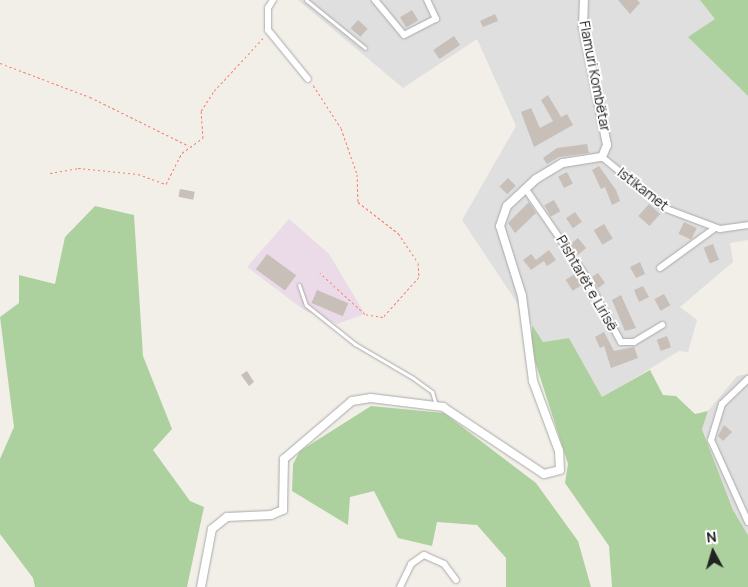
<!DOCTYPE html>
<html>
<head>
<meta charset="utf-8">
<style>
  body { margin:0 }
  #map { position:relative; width:748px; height:587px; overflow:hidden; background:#f2efe9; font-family:Manrope,sans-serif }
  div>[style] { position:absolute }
  .residential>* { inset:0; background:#e0dfdf }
  .industrial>* { inset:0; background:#ebdbe8 }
  .forest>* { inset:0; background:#add19e }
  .building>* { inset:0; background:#c7bfb8; transform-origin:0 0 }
  .path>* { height:1px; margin-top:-0.5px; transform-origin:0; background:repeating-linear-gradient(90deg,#fa8072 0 2.5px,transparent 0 5px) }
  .roads { filter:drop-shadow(0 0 1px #a9a9a9) drop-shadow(0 0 1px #a9a9a9) }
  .service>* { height:3px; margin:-1.5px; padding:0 1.5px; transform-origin:1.5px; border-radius:1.5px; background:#fff }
  .minor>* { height:6px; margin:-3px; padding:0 3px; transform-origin:3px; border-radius:3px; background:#fff }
  .tertiary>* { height:8px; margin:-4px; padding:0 4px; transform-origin:4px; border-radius:4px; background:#fff }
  span { translate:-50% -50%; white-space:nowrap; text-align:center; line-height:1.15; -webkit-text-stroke:4px #fff; paint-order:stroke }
  .street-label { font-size:14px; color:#222 }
  .north { position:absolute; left:688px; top:527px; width:50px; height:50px; -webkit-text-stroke:4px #fff; paint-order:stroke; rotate:354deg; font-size:14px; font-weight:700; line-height:20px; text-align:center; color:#222 }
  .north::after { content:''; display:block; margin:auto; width:18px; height:22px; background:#222; clip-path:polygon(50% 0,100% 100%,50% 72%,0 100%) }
</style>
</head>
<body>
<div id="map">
  <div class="residential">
    <i style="clip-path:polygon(298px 0,748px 0,748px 240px,730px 243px,733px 262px,680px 307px,697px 320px,688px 352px,679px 351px,602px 398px,569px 338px,543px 342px,462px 220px,516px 126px,477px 39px,403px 88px)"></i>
    <i style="clip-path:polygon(748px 374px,748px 535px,733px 510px,702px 428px,708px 411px,737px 376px)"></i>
  </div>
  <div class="industrial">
    <i style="clip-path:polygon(289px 219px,329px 254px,365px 314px,337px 324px,304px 310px,247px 267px)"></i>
  </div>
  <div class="forest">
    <i style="clip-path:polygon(700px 0,748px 0,748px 96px,688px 37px,715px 19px)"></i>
    <i style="clip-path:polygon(95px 206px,134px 215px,143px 356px,172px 429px,153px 450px,190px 501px,204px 507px,187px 587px,35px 587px,33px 578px,0 534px,0 459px,14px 427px,0 317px,19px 303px,19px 275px,55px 284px,65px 237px)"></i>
    <i style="clip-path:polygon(532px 325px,543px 342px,569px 338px,602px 397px,650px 370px,663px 395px,676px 396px,695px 414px,708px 411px,702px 429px,733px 510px,748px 535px,748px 587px,612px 587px,609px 546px,565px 483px,568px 464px,531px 349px)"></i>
    <i style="clip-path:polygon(371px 406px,444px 413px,536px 483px,578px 541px,591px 587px,506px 587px,506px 558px,477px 525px,437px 522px,432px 546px,398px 538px,374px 491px,350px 497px,348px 525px,292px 491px,293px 464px,300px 451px)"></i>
  </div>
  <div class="building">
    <i style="clip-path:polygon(618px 0,637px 0,640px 3px,630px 14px)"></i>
    <i style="left:412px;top:10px;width:12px;height:14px;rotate:59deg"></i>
    <i style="clip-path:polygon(495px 14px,498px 21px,483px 27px,480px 21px)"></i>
    <i style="left:358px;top:20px;width:13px;height:11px;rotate:42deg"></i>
    <i style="left:454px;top:36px;width:11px;height:25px;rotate:56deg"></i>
    <i style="clip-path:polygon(548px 95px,561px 117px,567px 114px,573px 125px,534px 147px,521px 112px,531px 108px,540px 128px,553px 121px,541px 100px)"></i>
    <i style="clip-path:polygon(587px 144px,589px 153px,559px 157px,547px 164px,543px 158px,557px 148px)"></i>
    <i style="clip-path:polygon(599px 166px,616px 190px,620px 201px,612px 205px,605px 187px,601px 189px,592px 170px)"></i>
    <i style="left:567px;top:172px;width:13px;height:10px;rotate:63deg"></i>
    <i style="left:508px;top:178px;width:11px;height:12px;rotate:45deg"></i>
    <i style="left:180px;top:189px;width:15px;height:8px;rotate:11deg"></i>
    <i style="left:554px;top:200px;width:13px;height:11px;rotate:61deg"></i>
    <i style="clip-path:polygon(529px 202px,536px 213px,515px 233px,508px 223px)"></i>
    <i style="left:649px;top:204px;width:15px;height:16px;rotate:42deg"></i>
    <i style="left:575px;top:212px;width:12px;height:11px;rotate:55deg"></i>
    <i style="left:684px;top:222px;width:14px;height:13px;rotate:25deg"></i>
    <i style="left:604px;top:224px;width:17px;height:12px;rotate:59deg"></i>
    <i style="left:578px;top:238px;width:13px;height:10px;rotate:51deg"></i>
    <i style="left:713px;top:244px;width:17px;height:10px;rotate:69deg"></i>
    <i style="clip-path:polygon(549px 250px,556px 260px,547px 266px,544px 261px,531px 270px,523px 260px,531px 254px,536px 260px)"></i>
    <i style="left:267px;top:254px;width:36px;height:19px;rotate:36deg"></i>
    <i style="clip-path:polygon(640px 262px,645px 274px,636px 278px,630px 267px)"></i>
    <i style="clip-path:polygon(598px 273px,605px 283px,598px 288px,592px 277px)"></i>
    <i style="left:575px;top:274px;width:13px;height:11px;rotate:58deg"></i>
    <i style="clip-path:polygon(643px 286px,649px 297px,639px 302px,634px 290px)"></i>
    <i style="left:317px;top:290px;width:34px;height:14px;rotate:23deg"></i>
    <i style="left:664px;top:294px;width:13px;height:11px;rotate:61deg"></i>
    <i style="clip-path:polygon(621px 295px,636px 328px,625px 331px,612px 300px)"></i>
    <i style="clip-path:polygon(604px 332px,614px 351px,634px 347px,638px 358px,611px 368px,604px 346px,600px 348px,595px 337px)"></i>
    <i style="left:667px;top:336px;width:12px;height:11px;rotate:70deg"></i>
    <i style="clip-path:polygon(247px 371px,254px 382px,249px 386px,241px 375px)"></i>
    <i style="clip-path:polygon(724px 425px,732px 432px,723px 441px,718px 436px)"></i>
  </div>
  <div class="path">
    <i style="left:0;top:63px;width:96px;rotate:20.7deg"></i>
    <i style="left:90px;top:97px;width:110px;rotate:26.3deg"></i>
    <i style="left:313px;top:85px;width:51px;rotate:56.9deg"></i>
    <i style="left:341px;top:128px;width:49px;rotate:70.8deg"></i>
    <i style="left:357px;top:174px;width:28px;rotate:88deg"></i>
    <i style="left:358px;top:202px;width:51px;rotate:37.8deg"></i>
    <i style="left:398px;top:233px;width:36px;rotate:56deg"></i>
    <i style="left:418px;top:263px;width:14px;rotate:86deg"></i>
    <i style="left:419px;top:277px;width:54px;rotate:132deg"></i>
    <i style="left:383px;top:317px;width:18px;rotate:-171deg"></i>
    <i style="left:365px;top:314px;width:61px;rotate:-137.7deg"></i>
    <i style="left:50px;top:173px;width:28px;rotate:-10deg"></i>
    <i style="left:78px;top:168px;width:60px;rotate:5.7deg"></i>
    <i style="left:138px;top:174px;width:30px;rotate:20deg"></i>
    <i style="left:166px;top:184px;width:35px;rotate:-63deg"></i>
    <i style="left:182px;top:153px;width:26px;rotate:-36deg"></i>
    <i style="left:203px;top:138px;width:27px;rotate:-94deg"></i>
    <i style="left:201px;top:111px;width:24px;rotate:-57deg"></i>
    <i style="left:214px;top:91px;width:72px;rotate:-47.2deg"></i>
  </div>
  <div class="roads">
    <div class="service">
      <i style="left:306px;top:0;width:76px;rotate:39.1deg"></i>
      <i style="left:299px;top:285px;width:21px;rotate:71deg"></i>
      <i style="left:306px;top:305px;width:63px;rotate:38.5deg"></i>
      <i style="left:355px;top:344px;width:67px;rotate:30.4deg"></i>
      <i style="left:413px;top:378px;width:24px;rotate:36deg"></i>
      <i style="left:432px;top:392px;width:14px;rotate:73deg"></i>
    </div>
    <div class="minor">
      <i style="left:273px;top:0;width:9px;rotate:122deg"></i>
      <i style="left:268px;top:8px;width:22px;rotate:90deg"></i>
      <i style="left:268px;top:30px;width:63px;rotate:50.8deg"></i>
      <i style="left:375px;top:0;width:45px;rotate:50.4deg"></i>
      <i style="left:404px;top:35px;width:36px;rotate:-27deg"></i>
      <i style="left:436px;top:19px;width:21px;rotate:-115deg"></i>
      <i style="left:602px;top:157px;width:80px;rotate:39.4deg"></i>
      <i style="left:664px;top:208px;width:60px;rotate:20.6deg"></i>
      <i style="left:720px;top:229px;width:28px;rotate:-8deg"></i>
      <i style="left:525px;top:188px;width:106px;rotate:55.4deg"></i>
      <i style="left:585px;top:275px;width:76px;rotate:61.8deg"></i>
      <i style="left:621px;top:342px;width:13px"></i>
      <i style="left:634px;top:342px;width:33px;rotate:-31deg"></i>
      <i style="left:660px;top:268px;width:68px;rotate:-36deg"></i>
      <i style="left:748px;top:379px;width:36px;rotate:136deg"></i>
      <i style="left:722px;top:404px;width:38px;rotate:107deg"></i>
      <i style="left:711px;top:440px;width:90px;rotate:65.7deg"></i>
      <i style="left:400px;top:587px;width:25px;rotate:-64deg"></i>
      <i style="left:411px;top:564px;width:16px;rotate:-35deg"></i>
      <i style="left:424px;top:555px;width:22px;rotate:24deg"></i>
      <i style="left:444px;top:564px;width:20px;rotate:53deg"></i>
    </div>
    <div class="tertiary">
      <i style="left:201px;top:587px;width:59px;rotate:-79.3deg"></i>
      <i style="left:212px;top:529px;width:19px;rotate:-39deg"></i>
      <i style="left:227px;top:517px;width:44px;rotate:-2.6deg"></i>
      <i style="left:271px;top:515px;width:13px;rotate:-23deg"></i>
      <i style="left:283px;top:510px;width:51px;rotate:-88.9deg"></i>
      <i style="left:284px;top:459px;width:89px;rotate:-40.5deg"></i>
      <i style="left:352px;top:401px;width:19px;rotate:-9deg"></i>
      <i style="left:371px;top:398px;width:73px;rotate:7.1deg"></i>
      <i style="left:443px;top:407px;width:121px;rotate:33.6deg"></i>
      <i style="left:544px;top:474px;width:16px;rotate:-14deg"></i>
      <i style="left:560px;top:470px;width:19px;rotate:-93deg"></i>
      <i style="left:559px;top:451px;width:75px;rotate:-110.4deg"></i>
      <i style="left:533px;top:381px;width:86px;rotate:-97.4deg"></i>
      <i style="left:522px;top:296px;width:73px;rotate:-107.4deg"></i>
      <i style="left:500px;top:226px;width:21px;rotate:-71deg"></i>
      <i style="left:507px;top:206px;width:40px;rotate:-43deg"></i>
      <i style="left:536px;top:179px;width:31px;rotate:-31deg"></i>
      <i style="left:563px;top:163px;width:39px;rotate:-9deg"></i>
      <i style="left:602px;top:157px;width:13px;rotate:-67deg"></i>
      <i style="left:607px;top:145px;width:120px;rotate:-101.5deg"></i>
      <i style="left:583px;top:27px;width:27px;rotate:-88deg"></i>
    </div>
  </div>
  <div class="street-label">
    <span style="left:595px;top:76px;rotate:79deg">Flamuri Kombëtar</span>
    <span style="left:643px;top:189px;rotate:38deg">Istikamet</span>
    <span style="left:587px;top:283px;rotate:60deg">Pishtarët e Lirisë</span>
  </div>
  <div class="north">N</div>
</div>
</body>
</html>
